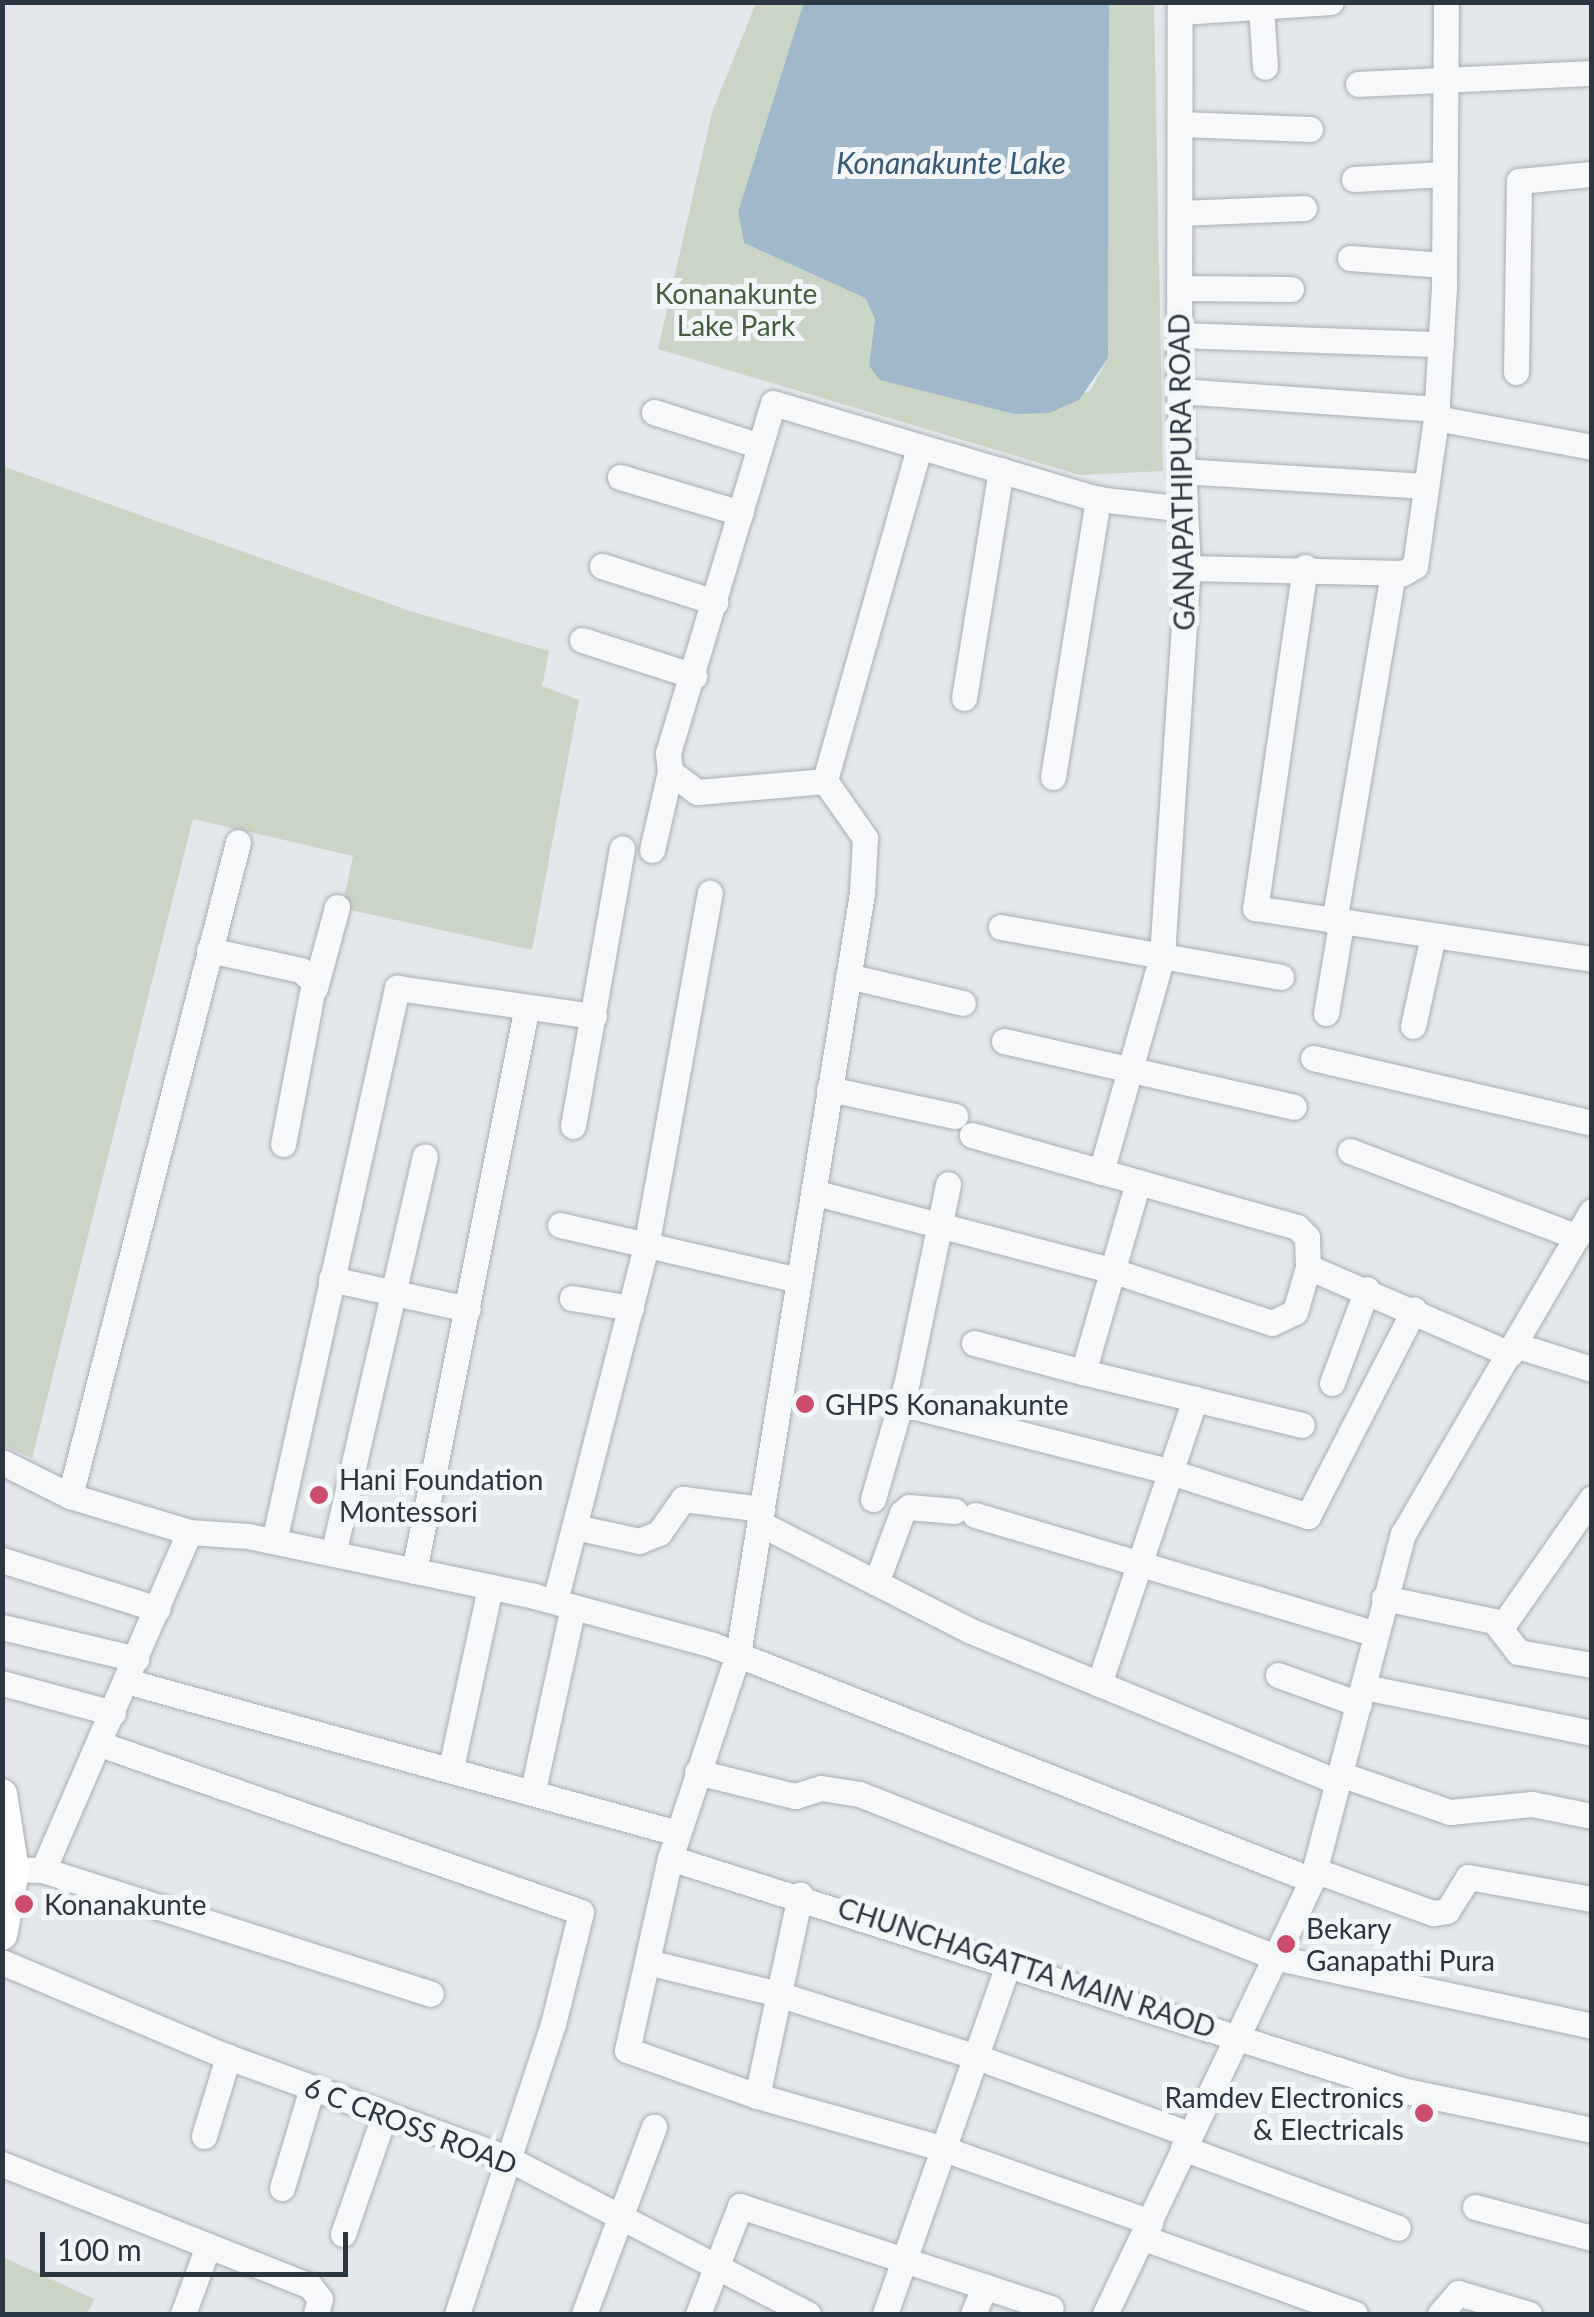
<!DOCTYPE html>
<html>
<head>
<meta charset="utf-8">
<style>
  body { margin:0 }
  #map { position:relative; width:1594px; height:2317px; overflow:hidden; background:#e4e7eb; font-family:Lato,sans-serif }
  div>[style] { position:absolute }
  .green>* { inset:0; background:#cad5c5 }
  .water>* { inset:0; background:#a0b8ca }
  .roads { filter:drop-shadow(0 0 2px #a9aeb5) drop-shadow(0 0 2px #a9aeb5) }
  .minor>* { height:25px; margin:-12.5px; padding:0 12.5px; transform-origin:12.5px; border-radius:12.5px; background:#f6f8f9 }
  .major>* { height:30px; margin:-15px; padding:0 15px; transform-origin:15px; border-radius:15px; background:#fff }
  .dots>* { width:28px; height:28px; translate:-50% -50%; box-sizing:border-box; border:5px solid #f3f6f8; border-radius:50% }
  span { translate:-50% -50%; white-space:nowrap; text-align:center; line-height:1.15; -webkit-text-stroke:10px #f3f6f8; paint-order:stroke }
  .park-label { font-size:28px; color:#445f39 }
  .street-label { font-size:28px; color:#2b3643 }
  .poi-label { font-size:28px; color:#2b3643 }
  .left { translate:0 -50%; text-align:left }
  .right { translate:-100% -50%; text-align:right }
  .water-label { font-size:30px; color:#365977; font-style:italic }
  .frame { position:absolute; inset:0; border:5px solid #2b3643; pointer-events:none }
  .scale { position:absolute; left:40px; top:2232px; width:308px; height:45px; box-sizing:border-box; border:5px solid #2b3643; border-top:0; padding-left:12px; font-size:30px; line-height:35px; white-space:nowrap; color:#2b3643; -webkit-text-stroke:8px #f3f6f8; paint-order:stroke }
</style>
</head>
<body>
<div id="map">
  <div class="green">
    <i style="clip-path:polygon(756px 3px,804px 3px,738px 212px,744px 243px,865px 298px,875px 319px,869px 366px,1014px 414px,1090px 391px,1108px 358px,1109px 3px,1154px 3px,1163px 471px,1080px 475px,658px 349px,712px 112px)"></i>
    <i style="clip-path:polygon(2px 466px,410px 611px,549px 651px,542px 686px,579px 700px,532px 950px,342px 908px,353px 856px,193px 819px,32px 1458px,2px 1445px)"></i>
    <i style="clip-path:polygon(3px 2257px,94px 2299px,87px 2314px,3px 2314px)"></i>
  </div>
  <div class="water">
    <i style="clip-path:polygon(804px 2px,1109px 3px,1108px 358px,1079px 400px,1049px 413px,1014px 414px,880px 380px,869px 366px,875px 319px,865px 298px,744px 243px,738px 212px)"></i>
  </div>
  <div class="roads">
    <div class="minor">
      <i style="left:1261px;top:7px;width:60px;rotate:86.2deg"></i>
      <i style="left:1180px;top:12px;width:151px;rotate:-3.8deg"></i>
      <i style="left:1358px;top:84px;width:234px;rotate:-2.7deg"></i>
      <i style="left:1180px;top:124px;width:130px;rotate:2.2deg"></i>
      <i style="left:1354px;top:179px;width:91px;rotate:-3.1deg"></i>
      <i style="left:1180px;top:213px;width:124px;rotate:-2.3deg"></i>
      <i style="left:1350px;top:258px;width:94px;rotate:4.3deg"></i>
      <i style="left:1179px;top:288px;width:112px;rotate:0.5deg"></i>
      <i style="left:1179px;top:335px;width:262px;rotate:2deg"></i>
      <i style="left:1516px;top:372px;width:191px;rotate:-89.1deg"></i>
      <i style="left:1519px;top:181px;width:73px;rotate:-5.5deg"></i>
      <i style="left:1179px;top:391px;width:259px;rotate:4deg"></i>
      <i style="left:654px;top:412px;width:111px;rotate:17.8deg"></i>
      <i style="left:1436px;top:418px;width:159px;rotate:10.5deg"></i>
      <i style="left:919px;top:448px;width:346px;rotate:105.8deg"></i>
      <i style="left:825px;top:781px;width:70px;rotate:54.9deg"></i>
      <i style="left:865px;top:838px;width:55px;rotate:93.1deg"></i>
      <i style="left:862px;top:893px;width:771px;rotate:99.25deg"></i>
      <i style="left:738px;top:1654px;width:215px;rotate:108.4deg"></i>
      <i style="left:670px;top:1858px;width:768px;rotate:17.59deg"></i>
      <i style="left:1402px;top:2090px;width:194px;rotate:11.9deg"></i>
      <i style="left:1181px;top:471px;width:245px;rotate:3.5deg"></i>
      <i style="left:620px;top:477px;width:126px;rotate:16.6deg"></i>
      <i style="left:602px;top:566px;width:119px;rotate:17.7deg"></i>
      <i style="left:1305px;top:567px;width:345px;rotate:98.3deg"></i>
      <i style="left:1255px;top:908px;width:341px;rotate:8.6deg"></i>
      <i style="left:1188px;top:568px;width:215px;rotate:1.3deg"></i>
      <i style="left:1403px;top:573px;width:14px;rotate:-30deg"></i>
      <i style="left:1415px;top:566px;width:149px;rotate:-81.9deg"></i>
      <i style="left:1436px;top:418px;width:129px;rotate:-86.5deg"></i>
      <i style="left:1444px;top:289px;width:287px;rotate:-89.6deg"></i>
      <i style="left:582px;top:640px;width:118px;rotate:17.8deg"></i>
      <i style="left:964px;top:698px;width:231px;rotate:-80.8deg"></i>
      <i style="left:1053px;top:777px;width:282px;rotate:-80.8deg"></i>
      <i style="left:825px;top:781px;width:128px;rotate:175.1deg"></i>
      <i style="left:697px;top:792px;width:34px;rotate:-143deg"></i>
      <i style="left:670px;top:772px;width:19px;rotate:-96deg"></i>
      <i style="left:668px;top:753px;width:365px;rotate:-73.3deg"></i>
      <i style="left:773px;top:403px;width:339px;rotate:16.5deg"></i>
      <i style="left:1098px;top:499px;width:87px;rotate:6.6deg"></i>
      <i style="left:652px;top:850px;width:80px;rotate:-77deg"></i>
      <i style="left:1334px;top:922px;width:354px;rotate:-80.4deg"></i>
      <i style="left:1001px;top:927px;width:164px;rotate:10.2deg"></i>
      <i style="left:1162px;top:956px;width:389px;rotate:-86.2deg"></i>
      <i style="left:1188px;top:568px;width:177px;rotate:-92.9deg"></i>
      <i style="left:1179px;top:391px;width:389px;rotate:-89.9deg"></i>
      <i style="left:209px;top:950px;width:94px;rotate:12.3deg"></i>
      <i style="left:301px;top:970px;width:18px;rotate:43deg"></i>
      <i style="left:314px;top:982px;width:165px;rotate:100.8deg"></i>
      <i style="left:848px;top:976px;width:118px;rotate:13.2deg"></i>
      <i style="left:315px;top:988px;width:84px;rotate:-74.8deg"></i>
      <i style="left:1326px;top:1013px;width:90px;rotate:-80.4deg"></i>
      <i style="left:1413px;top:1026px;width:92px;rotate:-77.5deg"></i>
      <i style="left:1004px;top:1041px;width:297px;rotate:12.8deg"></i>
      <i style="left:1313px;top:1058px;width:286px;rotate:13.1deg"></i>
      <i style="left:829px;top:1089px;width:129px;rotate:12.1deg"></i>
      <i style="left:573px;top:1126px;width:282px;rotate:-80deg"></i>
      <i style="left:1350px;top:1151px;width:243px;rotate:20.7deg"></i>
      <i style="left:1101px;top:1172px;width:224px;rotate:-74.2deg"></i>
      <i style="left:1162px;top:956px;width:121px;rotate:10deg"></i>
      <i style="left:1138px;top:1182px;width:198px;rotate:106.1deg"></i>
      <i style="left:1083px;top:1372px;width:225px;rotate:13.6deg"></i>
      <i style="left:813px;top:1192px;width:311px;rotate:14.7deg"></i>
      <i style="left:1114px;top:1271px;width:166px;rotate:18.2deg"></i>
      <i style="left:1272px;top:1323px;width:25px;rotate:-26deg"></i>
      <i style="left:1295px;top:1312px;width:47px;rotate:-73.9deg"></i>
      <i style="left:1308px;top:1267px;width:30px;rotate:-92deg"></i>
      <i style="left:1307px;top:1237px;width:14px;rotate:-135deg"></i>
      <i style="left:1297px;top:1227px;width:338px;rotate:-164.2deg"></i>
      <i style="left:560px;top:1225px;width:245px;rotate:13deg"></i>
      <i style="left:1308px;top:1267px;width:220px;rotate:23.3deg"></i>
      <i style="left:331px;top:1279px;width:140px;rotate:12.4deg"></i>
      <i style="left:572px;top:1298px;width:60px;rotate:9.6deg"></i>
      <i style="left:974px;top:1343px;width:113px;rotate:14.9deg"></i>
      <i style="left:1515px;top:1345px;width:81px;rotate:17.3deg"></i>
      <i style="left:1332px;top:1383px;width:100px;rotate:-69.6deg"></i>
      <i style="left:899px;top:1403px;width:281px;rotate:14.2deg"></i>
      <i style="left:1171px;top:1472px;width:144px;rotate:17.8deg"></i>
      <i style="left:1308px;top:1516px;width:232px;rotate:-62.8deg"></i>
      <i style="left:2px;top:1462px;width:76px;rotate:26.6deg"></i>
      <i style="left:70px;top:1496px;width:124px;rotate:16.8deg"></i>
      <i style="left:189px;top:1532px;width:59px;rotate:3.9deg"></i>
      <i style="left:248px;top:1536px;width:292px;rotate:11.8deg"></i>
      <i style="left:534px;top:1596px;width:186px;rotate:15.3deg"></i>
      <i style="left:713px;top:1645px;width:643px;rotate:21.42deg"></i>
      <i style="left:70px;top:1496px;width:675px;rotate:-75.59deg"></i>
      <i style="left:873px;top:1499px;width:123px;rotate:-73.9deg"></i>
      <i style="left:907px;top:1381px;width:201px;rotate:-78.2deg"></i>
      <i style="left:975px;top:1515px;width:416px;rotate:16.5deg"></i>
      <i style="left:759px;top:1523px;width:238px;rotate:27deg"></i>
      <i style="left:971px;top:1631px;width:397px;rotate:22.4deg"></i>
      <i style="left:575px;top:1527px;width:66px;rotate:12.3deg"></i>
      <i style="left:639px;top:1541px;width:22px;rotate:-22deg"></i>
      <i style="left:659px;top:1533px;width:42px;rotate:-54.8deg"></i>
      <i style="left:683px;top:1499px;width:80px;rotate:7.2deg"></i>
      <i style="left:274px;top:1541px;width:567px;rotate:-77.46deg"></i>
      <i style="left:397px;top:988px;width:199px;rotate:8.1deg"></i>
      <i style="left:333px;top:1554px;width:408px;rotate:-77deg"></i>
      <i style="left:2px;top:1560px;width:163px;rotate:17.5deg"></i>
      <i style="left:414px;top:1571px;width:571px;rotate:-78.69deg"></i>
      <i style="left:876px;top:1583px;width:75px;rotate:-69.6deg"></i>
      <i style="left:902px;top:1513px;width:9px;rotate:-41deg"></i>
      <i style="left:909px;top:1507px;width:46px;rotate:5deg"></i>
      <i style="left:1384px;top:1598px;width:112px;rotate:11.8deg"></i>
      <i style="left:1494px;top:1621px;width:39px;rotate:52deg"></i>
      <i style="left:1518px;top:1652px;width:75px;rotate:10deg"></i>
      <i style="left:555px;top:1601px;width:366px;rotate:-75.6deg"></i>
      <i style="left:646px;top:1247px;width:360px;rotate:-79.8deg"></i>
      <i style="left:1503px;top:1625px;width:155px;rotate:-55deg"></i>
      <i style="left:2px;top:1627px;width:138px;rotate:13.4deg"></i>
      <i style="left:1278px;top:1675px;width:86px;rotate:19.7deg"></i>
      <i style="left:126px;top:1681px;width:572px;rotate:15.42deg"></i>
      <i style="left:2px;top:1683px;width:115px;rotate:15.1deg"></i>
      <i style="left:1099px;top:1684px;width:301px;rotate:-71.4deg"></i>
      <i style="left:1364px;top:1687px;width:233px;rotate:11.4deg"></i>
      <i style="left:100px;top:1744px;width:509px;rotate:19.25deg"></i>
      <i style="left:581px;top:1912px;width:115px;rotate:104deg"></i>
      <i style="left:553px;top:2024px;width:305px;rotate:108.3deg"></i>
      <i style="left:451px;top:1768px;width:185px;rotate:-77.8deg"></i>
      <i style="left:697px;top:1772px;width:101px;rotate:13.8deg"></i>
      <i style="left:795px;top:1796px;width:27px;rotate:-17deg"></i>
      <i style="left:821px;top:1788px;width:38px;rotate:9deg"></i>
      <i style="left:859px;top:1794px;width:450px;rotate:21.4deg"></i>
      <i style="left:1278px;top:1958px;width:321px;rotate:12.2deg"></i>
      <i style="left:1340px;top:1774px;width:116px;rotate:19.1deg"></i>
      <i style="left:1450px;top:1812px;width:82px;rotate:-5.6deg"></i>
      <i style="left:1532px;top:1804px;width:61px;rotate:11.3deg"></i>
      <i style="left:533px;top:1790px;width:187px;rotate:-77.7deg"></i>
      <i style="left:670px;top:1858px;width:197px;rotate:102.6deg"></i>
      <i style="left:627px;top:2050px;width:138px;rotate:19.5deg"></i>
      <i style="left:757px;top:2096px;width:194px;rotate:15.8deg"></i>
      <i style="left:944px;top:2149px;width:219px;rotate:19.5deg"></i>
      <i style="left:2px;top:1869px;width:41px;rotate:1.4deg"></i>
      <i style="left:43px;top:1870px;width:407px;rotate:17.7deg"></i>
      <i style="left:43px;top:1870px;width:368px;rotate:-66.6deg"></i>
      <i style="left:1314px;top:1870px;width:127px;rotate:19.9deg"></i>
      <i style="left:1433px;top:1913px;width:14px;rotate:-8deg"></i>
      <i style="left:1447px;top:1911px;width:40px;rotate:-58deg"></i>
      <i style="left:1468px;top:1877px;width:126px;rotate:10.1deg"></i>
      <i style="left:2px;top:1962px;width:245px;rotate:22.8deg"></i>
      <i style="left:228px;top:2057px;width:297px;rotate:19.9deg"></i>
      <i style="left:507px;top:2158px;width:339px;rotate:27.4deg"></i>
      <i style="left:647px;top:1962px;width:135px;rotate:13.7deg"></i>
      <i style="left:778px;top:1994px;width:209px;rotate:17.6deg"></i>
      <i style="left:977px;top:2057px;width:226px;rotate:20deg"></i>
      <i style="left:757px;top:2096px;width:206px;rotate:-77.9deg"></i>
      <i style="left:204px;top:2136px;width:83px;rotate:-73.1deg"></i>
      <i style="left:1183px;top:2148px;width:229px;rotate:20.4deg"></i>
      <i style="left:2px;top:2164px;width:331px;rotate:21.6deg"></i>
      <i style="left:310px;top:2286px;width:16px;rotate:52deg"></i>
      <i style="left:320px;top:2299px;width:16px;rotate:105deg"></i>
      <i style="left:282px;top:2188px;width:104px;rotate:-73.3deg"></i>
      <i style="left:1475px;top:2207px;width:121px;rotate:14.8deg"></i>
      <i style="left:343px;top:2234px;width:128px;rotate:-70.9deg"></i>
      <i style="left:1144px;top:2238px;width:224px;rotate:19.8deg"></i>
      <i style="left:183px;top:2314px;width:72px;rotate:-69.8deg"></i>
      <i style="left:584px;top:2314px;width:200px;rotate:-69.5deg"></i>
      <i style="left:698px;top:2314px;width:116px;rotate:-68.7deg"></i>
      <i style="left:740px;top:2206px;width:327px;rotate:18.2deg"></i>
      <i style="left:885px;top:2314px;width:368px;rotate:-70.6deg"></i>
      <i style="left:973px;top:2314px;width:30px;rotate:-67deg"></i>
      <i style="left:1105px;top:2314px;width:481px;rotate:-64.5deg"></i>
      <i style="left:1312px;top:1880px;width:358px;rotate:-75.3deg"></i>
      <i style="left:1403px;top:1534px;width:374px;rotate:-59.7deg"></i>
      <i style="left:1440px;top:2314px;width:28px;rotate:-49deg"></i>
      <i style="left:1458px;top:2293px;width:74px;rotate:16.5deg"></i>
    </div>
    <div class="major">
      <i style="left:2px;top:1794px;width:78px;rotate:81.1deg"></i>
      <i style="left:14px;top:1871px;width:65px;rotate:100.6deg"></i>
    </div>
  </div>
  <div class="dots">
    <i style="left:805px;top:1404px;background:#cc4c6c"></i>
    <i style="left:319px;top:1495px;background:#cc4c6c"></i>
    <i style="left:24px;top:1904px;background:#cc4c6c"></i>
    <i style="left:1286px;top:1944px;background:#cc4c6c"></i>
    <i style="left:1424px;top:2113px;background:#cc4c6c"></i>
  </div>
  <div class="park-label">
    <span style="left:736px;top:309px">Konanakunte<br>Lake Park</span>
  </div>
  <div class="street-label">
    <span style="left:1181px;top:472px;rotate:-91deg">GANAPATHIPURA ROAD</span>
    <span style="left:1027px;top:1967px;rotate:18deg">CHUNCHAGATTA MAIN RAOD</span>
    <span style="left:411px;top:2125px;rotate:21deg">6 C CROSS ROAD</span>
  </div>
  <div class="poi-label">
    <span class="left" style="left:825px;top:1404px">GHPS Konanakunte</span>
    <span class="left" style="left:339px;top:1495px">Hani Foundation<br>Montessori</span>
    <span class="left" style="left:44px;top:1904px">Konanakunte</span>
    <span class="left" style="left:1306px;top:1944px">Bekary<br>Ganapathi Pura</span>
    <span class="right" style="left:1404px;top:2113px">Ramdev Electronics<br>&amp; Electricals</span>
  </div>
  <div class="water-label">
    <span style="left:951px;top:162px">Konanakunte Lake</span>
  </div>
  <div class="frame"></div>
  <div class="scale">100 m</div>
</div>
</body>
</html>
